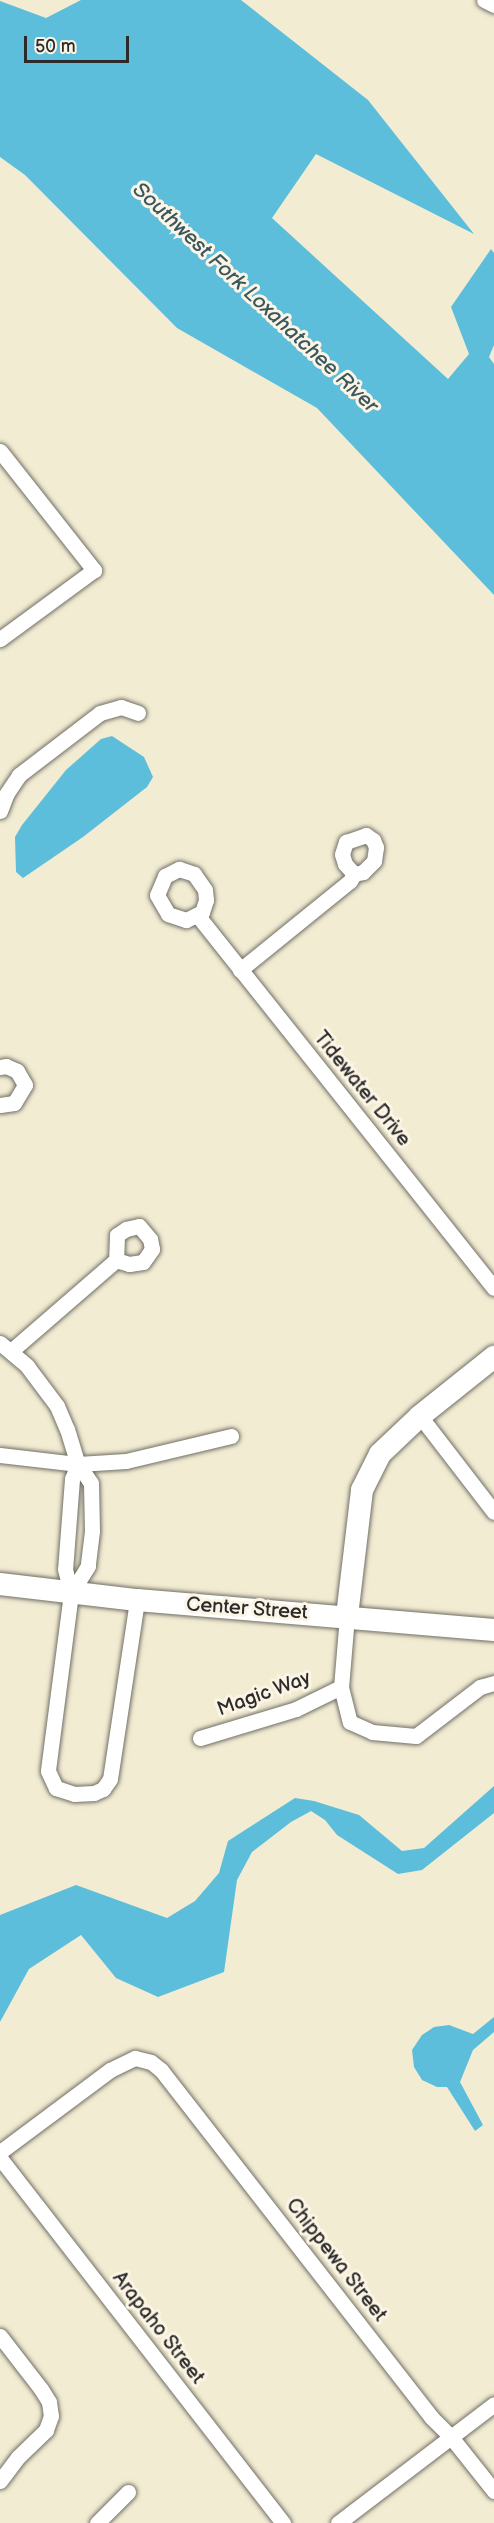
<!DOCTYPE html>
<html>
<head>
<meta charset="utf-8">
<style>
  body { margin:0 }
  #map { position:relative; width:494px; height:2523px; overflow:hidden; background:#f2ecd3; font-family:"Balsamiq Sans",sans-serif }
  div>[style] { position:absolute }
  .water>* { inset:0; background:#5dbedb }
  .roads { filter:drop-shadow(0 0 2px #716f66) drop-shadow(0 0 2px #716f66) }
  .street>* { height:15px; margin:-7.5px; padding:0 7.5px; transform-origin:7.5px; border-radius:7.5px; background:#fff }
  .secondary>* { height:22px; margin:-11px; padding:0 11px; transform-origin:11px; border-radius:11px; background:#fff }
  span { translate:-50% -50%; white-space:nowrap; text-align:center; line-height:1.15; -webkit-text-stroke:6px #fcf5e5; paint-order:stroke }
  .street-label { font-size:20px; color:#2b2b2b }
  .water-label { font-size:21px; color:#3a5760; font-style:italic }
  .scale { position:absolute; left:24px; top:36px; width:105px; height:27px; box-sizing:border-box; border:3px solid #2b2b2b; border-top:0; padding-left:8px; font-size:18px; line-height:21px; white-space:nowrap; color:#2b2b2b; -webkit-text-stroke:4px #fcf5e5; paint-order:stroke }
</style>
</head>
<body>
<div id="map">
  <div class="water">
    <i style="clip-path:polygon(81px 0,241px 0,368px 100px,474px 234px,316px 154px,272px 218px,448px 379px,469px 354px,451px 307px,491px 249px,494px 253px,494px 345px,489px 357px,494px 364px,494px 595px,317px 408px,177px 328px,25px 175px,0 157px,0 1px,46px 18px)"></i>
    <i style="clip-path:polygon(112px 736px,144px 757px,153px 777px,147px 787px,83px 837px,23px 878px,16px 872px,15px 837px,22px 825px,66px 770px,101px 739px)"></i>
    <i style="clip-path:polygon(494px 1786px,494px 1813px,422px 1870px,398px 1874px,337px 1835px,325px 1820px,311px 1811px,291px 1822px,252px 1852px,237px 1880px,224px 1972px,158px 1997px,116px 1978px,81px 1935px,29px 1969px,0 2022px,0 1915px,76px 1885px,167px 1918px,195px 1901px,219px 1873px,228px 1841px,295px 1798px,314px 1801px,359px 1815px,402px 1851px,424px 1848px)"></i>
    <i style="clip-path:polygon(494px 2017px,494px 2032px,473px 2050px,460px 2082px,483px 2125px,475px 2131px,447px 2087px,437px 2087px,422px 2080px,414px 2067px,412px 2050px,422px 2035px,434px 2027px,449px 2025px,473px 2034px)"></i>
  </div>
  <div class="roads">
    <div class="street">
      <i style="left:484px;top:0;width:11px;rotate:27deg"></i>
      <i style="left:0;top:451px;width:152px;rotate:51.7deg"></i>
      <i style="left:94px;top:570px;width:117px;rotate:143.7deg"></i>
      <i style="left:0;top:811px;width:19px;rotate:-69deg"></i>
      <i style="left:7px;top:793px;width:22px;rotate:-56deg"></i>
      <i style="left:19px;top:775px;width:102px;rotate:-37.4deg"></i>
      <i style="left:100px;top:713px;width:22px;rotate:-16deg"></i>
      <i style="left:121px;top:707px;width:18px;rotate:19deg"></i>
      <i style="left:366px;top:835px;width:9px;rotate:36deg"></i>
      <i style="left:373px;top:840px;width:8px;rotate:67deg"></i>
      <i style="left:376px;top:847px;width:14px;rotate:98deg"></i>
      <i style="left:374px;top:861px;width:16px;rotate:135deg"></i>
      <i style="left:363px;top:872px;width:9px;rotate:167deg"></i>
      <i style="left:354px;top:874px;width:13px;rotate:-132deg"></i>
      <i style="left:345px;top:864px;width:10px;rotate:-107deg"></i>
      <i style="left:342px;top:854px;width:13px;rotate:-72deg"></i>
      <i style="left:346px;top:842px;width:21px;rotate:-19deg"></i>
      <i style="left:179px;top:869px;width:16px;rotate:18deg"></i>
      <i style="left:194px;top:874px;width:19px;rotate:55deg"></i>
      <i style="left:205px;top:890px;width:10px;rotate:84deg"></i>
      <i style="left:206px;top:900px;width:13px;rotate:108deg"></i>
      <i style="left:202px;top:912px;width:18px;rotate:153deg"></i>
      <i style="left:186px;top:920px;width:19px;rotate:-162deg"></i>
      <i style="left:168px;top:914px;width:22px;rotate:-120deg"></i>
      <i style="left:157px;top:895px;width:21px;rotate:-67deg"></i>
      <i style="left:165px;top:876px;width:16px;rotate:-27deg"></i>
      <i style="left:198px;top:916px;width:475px;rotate:51.5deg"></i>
      <i style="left:240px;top:970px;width:141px;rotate:-39deg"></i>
      <i style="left:350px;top:881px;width:8px;rotate:-60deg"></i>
      <i style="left:0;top:1067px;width:6px;rotate:-9deg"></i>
      <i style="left:6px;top:1066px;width:12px;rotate:24deg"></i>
      <i style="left:17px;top:1071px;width:16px;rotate:60deg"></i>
      <i style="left:25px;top:1085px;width:21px;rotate:121deg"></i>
      <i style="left:14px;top:1103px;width:14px;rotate:172deg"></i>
      <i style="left:0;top:1343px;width:35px;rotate:40deg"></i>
      <i style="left:27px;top:1366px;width:50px;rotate:53.1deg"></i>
      <i style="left:57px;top:1406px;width:25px;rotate:67deg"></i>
      <i style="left:67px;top:1429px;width:37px;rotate:73deg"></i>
      <i style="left:78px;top:1464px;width:23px;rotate:56deg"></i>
      <i style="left:91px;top:1483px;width:48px;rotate:88.8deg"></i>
      <i style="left:92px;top:1531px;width:35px;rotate:97deg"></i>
      <i style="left:88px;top:1566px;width:32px;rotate:122deg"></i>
      <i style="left:11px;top:1351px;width:139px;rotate:-40.9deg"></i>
      <i style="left:116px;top:1260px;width:14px;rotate:17deg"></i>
      <i style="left:129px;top:1264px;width:14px;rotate:-8deg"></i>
      <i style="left:143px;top:1262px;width:16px;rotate:-55deg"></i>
      <i style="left:152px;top:1249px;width:10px;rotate:-101deg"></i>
      <i style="left:150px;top:1239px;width:17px;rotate:-130deg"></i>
      <i style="left:139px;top:1226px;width:13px;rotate:167deg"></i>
      <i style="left:126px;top:1229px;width:11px;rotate:146deg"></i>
      <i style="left:117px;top:1235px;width:25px;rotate:92deg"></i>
      <i style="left:420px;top:1416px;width:121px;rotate:52.4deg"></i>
      <i style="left:0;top:1455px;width:79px;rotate:6.6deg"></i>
      <i style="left:78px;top:1464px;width:48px;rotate:-3.6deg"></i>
      <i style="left:126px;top:1461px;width:108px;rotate:-13.4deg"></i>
      <i style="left:78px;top:1464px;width:16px;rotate:112deg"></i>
      <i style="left:72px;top:1479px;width:90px;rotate:94.4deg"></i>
      <i style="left:65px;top:1569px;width:25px;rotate:76deg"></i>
      <i style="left:71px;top:1593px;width:179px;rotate:97.4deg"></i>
      <i style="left:48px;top:1771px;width:19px;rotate:65deg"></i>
      <i style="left:56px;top:1788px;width:19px;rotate:18deg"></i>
      <i style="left:74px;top:1794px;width:20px;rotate:-3deg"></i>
      <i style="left:94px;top:1793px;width:10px;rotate:-24deg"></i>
      <i style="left:103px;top:1789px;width:12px;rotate:-55deg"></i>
      <i style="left:110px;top:1779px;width:181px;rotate:-81.4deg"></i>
      <i style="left:347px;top:1616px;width:71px;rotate:94.8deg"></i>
      <i style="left:341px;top:1687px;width:36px;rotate:76deg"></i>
      <i style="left:350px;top:1722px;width:24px;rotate:24deg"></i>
      <i style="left:372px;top:1732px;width:44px;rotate:5.2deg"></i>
      <i style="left:416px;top:1736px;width:81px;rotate:-37.4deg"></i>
      <i style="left:480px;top:1687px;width:15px;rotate:-16deg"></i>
      <i style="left:200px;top:1738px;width:100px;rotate:-16.8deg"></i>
      <i style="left:296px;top:1709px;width:50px;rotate:-26.1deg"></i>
      <i style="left:0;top:2152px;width:137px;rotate:-36.7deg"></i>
      <i style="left:110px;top:2070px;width:28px;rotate:-26deg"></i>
      <i style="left:135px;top:2058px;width:16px;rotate:14deg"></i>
      <i style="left:151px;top:2062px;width:13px;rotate:39deg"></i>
      <i style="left:161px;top:2070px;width:440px;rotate:52.1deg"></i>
      <i style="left:431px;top:2417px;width:28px;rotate:45deg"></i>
      <i style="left:451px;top:2437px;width:69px;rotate:51.5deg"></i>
      <i style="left:0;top:2158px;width:462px;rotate:52.2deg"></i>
      <i style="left:0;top:2336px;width:67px;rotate:52.3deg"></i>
      <i style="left:41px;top:2389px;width:15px;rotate:58deg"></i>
      <i style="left:49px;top:2402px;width:14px;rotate:82deg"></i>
      <i style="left:51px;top:2416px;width:15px;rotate:110deg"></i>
      <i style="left:46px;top:2430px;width:39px;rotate:136deg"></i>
      <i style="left:18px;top:2457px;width:30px;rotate:127deg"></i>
      <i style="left:97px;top:2523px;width:44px;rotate:-45deg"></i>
      <i style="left:338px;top:2523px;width:196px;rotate:-37.3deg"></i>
    </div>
    <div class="secondary">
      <i style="left:0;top:1584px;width:138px;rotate:6.7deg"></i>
      <i style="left:137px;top:1600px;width:358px;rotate:4.8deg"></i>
      <i style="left:347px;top:1616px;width:127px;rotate:-83.2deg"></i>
      <i style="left:362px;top:1490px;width:40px;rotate:-63.4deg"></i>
      <i style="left:380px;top:1454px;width:55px;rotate:-43.5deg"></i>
      <i style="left:420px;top:1416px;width:95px;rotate:-38.6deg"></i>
    </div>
  </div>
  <div class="street-label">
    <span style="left:362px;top:1089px;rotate:51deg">Tidewater Drive</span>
    <span style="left:247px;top:1609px;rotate:4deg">Center Street</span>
    <span style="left:264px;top:1694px;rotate:-20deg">Magic Way</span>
    <span style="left:336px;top:2260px;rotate:52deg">Chippewa Street</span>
    <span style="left:158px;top:2328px;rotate:52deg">Arapaho Street</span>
  </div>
  <div class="water-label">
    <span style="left:255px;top:298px;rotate:43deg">Southwest Fork Loxahatchee River</span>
  </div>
  <div class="scale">50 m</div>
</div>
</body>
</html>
